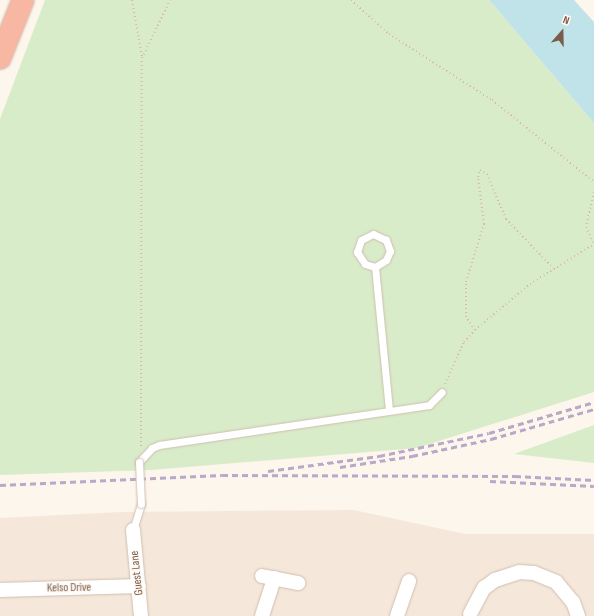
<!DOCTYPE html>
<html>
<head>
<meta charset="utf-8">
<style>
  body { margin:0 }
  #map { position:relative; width:594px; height:616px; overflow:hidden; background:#fdf6ec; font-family:"Sofia Sans Condensed",sans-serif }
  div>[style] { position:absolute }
  .residential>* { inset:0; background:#f5e8da }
  .green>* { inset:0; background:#d8ecc9 }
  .water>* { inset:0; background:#bfe3e8 }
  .path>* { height:2px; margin-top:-1px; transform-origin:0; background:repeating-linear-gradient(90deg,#d9b8a5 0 1px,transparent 0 4px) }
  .roads { filter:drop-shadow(0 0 1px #d1beb0) drop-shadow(0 0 1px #d1beb0) }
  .lane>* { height:7px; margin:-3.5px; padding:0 3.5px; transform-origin:3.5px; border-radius:3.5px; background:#fff }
  .street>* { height:14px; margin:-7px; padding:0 7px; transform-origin:7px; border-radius:7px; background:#fff }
  .highway>* { height:22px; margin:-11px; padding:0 11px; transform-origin:11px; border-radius:11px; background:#f7b7a3 }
  .rail>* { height:3px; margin-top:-1.5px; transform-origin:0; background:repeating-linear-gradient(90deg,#b9a8c9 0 6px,transparent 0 10px) }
  .bridges { filter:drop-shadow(0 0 1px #d1beb0) drop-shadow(0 0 1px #d1beb0) }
  .lane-bridge>* { height:7px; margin:-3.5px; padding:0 3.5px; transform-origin:3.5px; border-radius:3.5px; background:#fff }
  span { translate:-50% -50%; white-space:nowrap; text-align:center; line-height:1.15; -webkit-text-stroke:3px #fffaf3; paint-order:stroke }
  .street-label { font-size:12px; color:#7a5c4d }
  .north { position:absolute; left:542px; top:12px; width:40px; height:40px; -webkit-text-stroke:3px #fffaf3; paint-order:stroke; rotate:20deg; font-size:11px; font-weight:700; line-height:16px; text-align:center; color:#7a5c4d }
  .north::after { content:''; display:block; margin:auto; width:14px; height:18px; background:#7a5c4d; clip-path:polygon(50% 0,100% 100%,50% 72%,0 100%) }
</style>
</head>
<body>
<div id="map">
  <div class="residential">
    <i style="clip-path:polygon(354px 510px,465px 534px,594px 534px,594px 616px,0 616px,0 518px,121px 512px)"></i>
  </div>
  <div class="green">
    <i style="clip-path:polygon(45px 0,489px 0,594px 123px,594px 392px,417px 448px,151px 470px,0 475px,0 119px)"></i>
    <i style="clip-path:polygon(594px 425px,594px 463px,514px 454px)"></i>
  </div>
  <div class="water">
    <i style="clip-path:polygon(489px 0,574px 0,594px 22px,594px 123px)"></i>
  </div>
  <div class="path">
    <i style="left:132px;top:0;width:58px;rotate:80deg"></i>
    <i style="left:351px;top:0;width:51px;rotate:41.8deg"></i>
    <i style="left:389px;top:34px;width:122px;rotate:32.7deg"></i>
    <i style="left:492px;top:100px;width:131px;rotate:38.8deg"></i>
    <i style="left:594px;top:192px;width:36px;rotate:103deg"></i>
    <i style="left:586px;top:227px;width:19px;rotate:65deg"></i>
    <i style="left:475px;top:330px;width:16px;rotate:-125deg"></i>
    <i style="left:466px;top:317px;width:35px;rotate:-90deg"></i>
    <i style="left:466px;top:282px;width:61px;rotate:-72.8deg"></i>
    <i style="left:484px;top:224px;width:47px;rotate:-97.3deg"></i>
    <i style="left:478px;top:177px;width:7px;rotate:-74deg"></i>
    <i style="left:480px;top:170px;width:8px;rotate:30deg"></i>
    <i style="left:487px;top:174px;width:49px;rotate:67.1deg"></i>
    <i style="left:506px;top:219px;width:69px;rotate:46.2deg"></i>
    <i style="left:445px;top:384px;width:46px;rotate:-65.7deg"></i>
    <i style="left:464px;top:342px;width:16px;rotate:-47deg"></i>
    <i style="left:475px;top:330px;width:72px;rotate:-39.9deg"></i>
    <i style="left:530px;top:284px;width:75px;rotate:-32deg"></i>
    <i style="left:141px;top:446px;width:388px;rotate:-89.9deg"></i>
    <i style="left:142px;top:58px;width:64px;rotate:-64.2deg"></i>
  </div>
  <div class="roads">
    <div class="lane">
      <i style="left:375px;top:267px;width:13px;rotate:-32deg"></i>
      <i style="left:386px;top:260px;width:10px;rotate:-66deg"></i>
      <i style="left:390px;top:251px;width:12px;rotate:-110deg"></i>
      <i style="left:386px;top:240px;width:14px;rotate:-155deg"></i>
      <i style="left:373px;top:234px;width:13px;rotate:153deg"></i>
      <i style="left:361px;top:240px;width:13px;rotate:108deg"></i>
      <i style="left:357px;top:252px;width:14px;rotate:56deg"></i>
      <i style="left:365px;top:264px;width:10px;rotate:17deg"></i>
      <i style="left:375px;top:267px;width:144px;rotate:84.4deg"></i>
      <i style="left:139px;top:462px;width:19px;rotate:-47deg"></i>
      <i style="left:152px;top:448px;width:8px;rotate:-23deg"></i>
      <i style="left:159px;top:445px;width:273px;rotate:-8.4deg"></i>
      <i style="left:429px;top:405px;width:18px;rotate:-45deg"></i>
      <i style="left:133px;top:530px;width:27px;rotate:-73deg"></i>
    </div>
    <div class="street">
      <i style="left:133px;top:530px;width:86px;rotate:84.7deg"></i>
      <i style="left:262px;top:576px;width:37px;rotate:11deg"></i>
      <i style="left:0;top:590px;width:139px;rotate:-1.6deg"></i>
      <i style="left:470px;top:614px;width:30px;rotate:-62deg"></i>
      <i style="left:484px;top:588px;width:14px;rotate:-36deg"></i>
      <i style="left:495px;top:580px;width:25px;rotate:-18deg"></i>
      <i style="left:519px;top:572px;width:15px;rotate:4deg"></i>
      <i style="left:534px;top:573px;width:24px;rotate:22deg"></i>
      <i style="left:556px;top:582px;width:26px;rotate:50deg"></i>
      <i style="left:573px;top:602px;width:15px;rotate:70deg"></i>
      <i style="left:262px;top:616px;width:40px;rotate:-72deg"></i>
      <i style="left:397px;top:616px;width:37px;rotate:-71deg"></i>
    </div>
    <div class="highway">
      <i style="left:0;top:58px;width:62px;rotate:-68.4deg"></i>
    </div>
  </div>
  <div class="rail">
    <i style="left:340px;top:467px;width:73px;rotate:-8.7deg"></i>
    <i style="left:412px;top:456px;width:81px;rotate:-12.1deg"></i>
    <i style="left:491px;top:439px;width:107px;rotate:-16.2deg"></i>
    <i style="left:268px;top:471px;width:112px;rotate:-7.7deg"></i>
    <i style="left:379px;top:456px;width:112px;rotate:-11.8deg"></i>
    <i style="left:489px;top:433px;width:109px;rotate:-16.4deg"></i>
    <i style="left:490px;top:481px;width:104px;rotate:2.8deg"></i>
    <i style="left:0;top:485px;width:222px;rotate:-2.6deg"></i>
    <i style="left:222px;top:475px;width:293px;rotate:0.2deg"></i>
    <i style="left:515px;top:476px;width:79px;rotate:2.9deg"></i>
  </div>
  <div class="bridges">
    <div class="lane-bridge">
      <i style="left:139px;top:462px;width:42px;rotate:87.3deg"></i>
    </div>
  </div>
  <div class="street-label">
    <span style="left:137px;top:573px;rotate:-96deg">Guest Lane</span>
    <span style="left:69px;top:588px;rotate:-1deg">Kelso Drive</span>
  </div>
  <div class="north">N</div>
</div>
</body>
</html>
